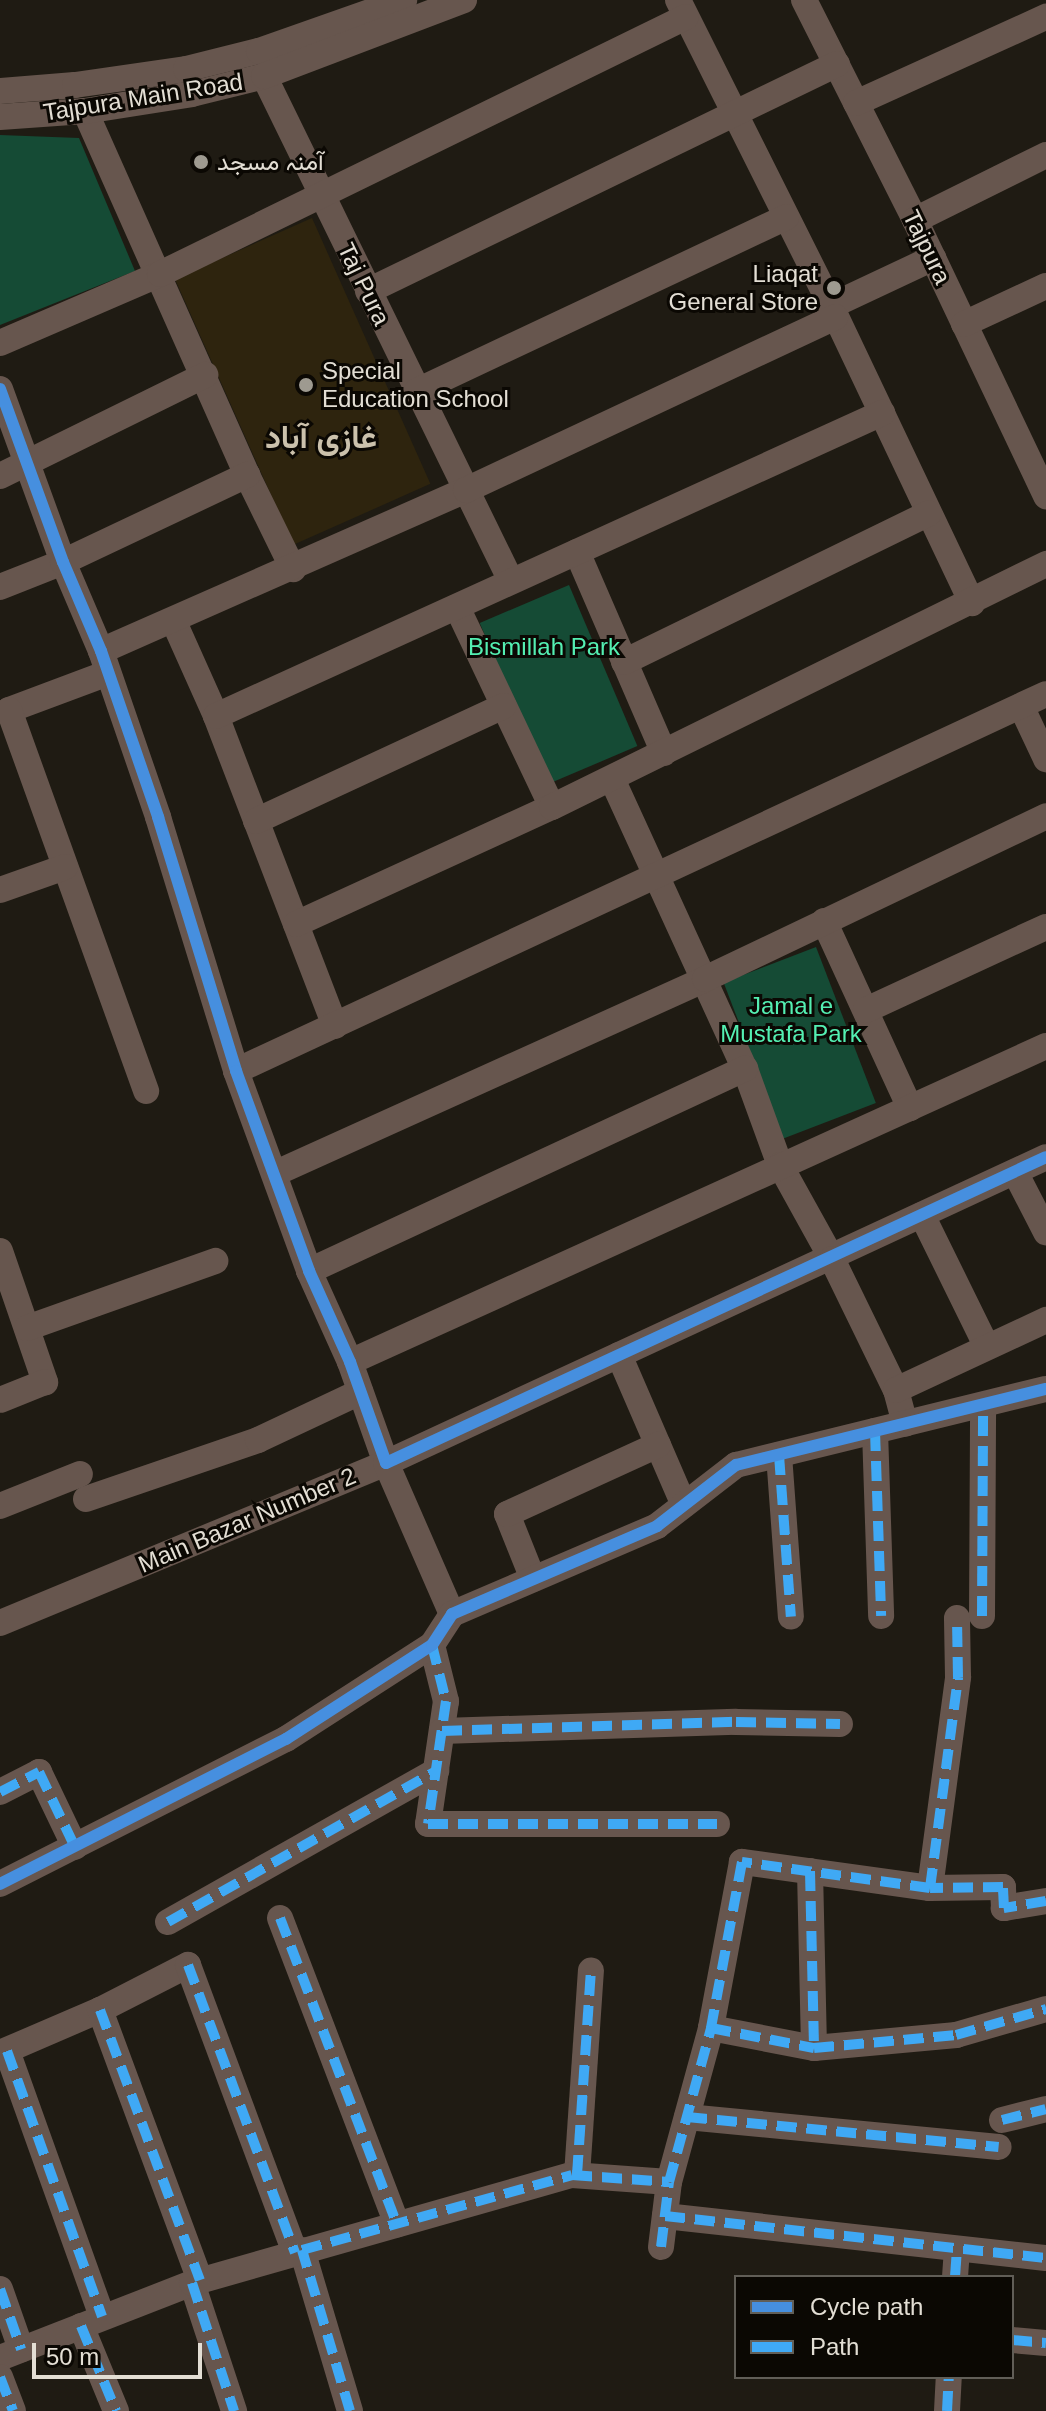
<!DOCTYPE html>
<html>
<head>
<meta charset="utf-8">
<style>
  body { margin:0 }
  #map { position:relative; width:1046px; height:2411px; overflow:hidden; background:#1f1b13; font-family:Arial,Vazirmatn,sans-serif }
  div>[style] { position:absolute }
  .built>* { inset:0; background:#2e240e; transform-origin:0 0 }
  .green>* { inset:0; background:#154b35; transform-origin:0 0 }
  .minor>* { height:26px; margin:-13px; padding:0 13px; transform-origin:13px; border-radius:13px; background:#67564e }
  .quiet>* { height:10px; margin-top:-5px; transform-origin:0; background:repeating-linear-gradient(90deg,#3fa9f5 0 20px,transparent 0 30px) }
  .cycleway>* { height:12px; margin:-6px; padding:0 6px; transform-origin:6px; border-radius:6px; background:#468fdf }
  .dots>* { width:22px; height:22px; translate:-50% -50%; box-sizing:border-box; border:4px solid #0b0803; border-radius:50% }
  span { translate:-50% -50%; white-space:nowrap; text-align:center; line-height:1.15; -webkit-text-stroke:6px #0b0803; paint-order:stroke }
  .street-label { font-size:24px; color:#e3ded4 }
  .poi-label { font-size:24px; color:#e3ded4 }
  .left { translate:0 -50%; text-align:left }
  .right { translate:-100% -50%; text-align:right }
  .park-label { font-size:24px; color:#54efb2 }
  .district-label { font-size:32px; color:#cbc1ac; font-weight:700 }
  .legend { position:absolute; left:734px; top:2275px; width:280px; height:104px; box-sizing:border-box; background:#0b0803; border:2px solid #615e57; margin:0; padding:10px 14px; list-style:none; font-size:24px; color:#e3ded4 }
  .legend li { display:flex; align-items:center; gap:16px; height:40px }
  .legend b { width:40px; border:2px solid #615e57 }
  .scale { position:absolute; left:32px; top:2343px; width:170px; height:36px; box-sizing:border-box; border:4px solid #e3ded4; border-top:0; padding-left:10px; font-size:24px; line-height:28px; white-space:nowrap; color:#e3ded4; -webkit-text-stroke:6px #0b0803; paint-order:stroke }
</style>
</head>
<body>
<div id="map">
  <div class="built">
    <i style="left:312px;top:218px;width:291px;height:150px;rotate:66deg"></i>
  </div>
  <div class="green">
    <i style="clip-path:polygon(0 135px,79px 138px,135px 271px,0 325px)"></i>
    <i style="left:569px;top:585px;width:175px;height:97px;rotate:67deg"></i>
    <i style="left:816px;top:947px;width:167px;height:99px;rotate:69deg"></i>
  </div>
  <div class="minor">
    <i style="left:678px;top:0;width:342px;rotate:63.4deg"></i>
    <i style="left:831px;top:306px;width:329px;rotate:64.6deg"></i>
    <i style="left:804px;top:0;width:246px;rotate:63.2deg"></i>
    <i style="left:915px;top:220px;width:306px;rotate:64.6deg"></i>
    <i style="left:264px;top:76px;width:562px;rotate:63.94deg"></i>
    <i style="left:0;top:91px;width:75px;rotate:-4.6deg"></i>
    <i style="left:75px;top:85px;width:112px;rotate:-8.2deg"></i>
    <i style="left:186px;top:69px;width:75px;rotate:-13.9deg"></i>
    <i style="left:259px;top:51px;width:154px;rotate:-19.4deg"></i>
    <i style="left:856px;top:103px;width:209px;rotate:-24.4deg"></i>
    <i style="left:85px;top:111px;width:398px;rotate:66deg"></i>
    <i style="left:247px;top:475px;width:105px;rotate:63.9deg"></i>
    <i style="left:0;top:117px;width:85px;rotate:-4deg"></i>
    <i style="left:85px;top:111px;width:108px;rotate:-9deg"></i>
    <i style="left:192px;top:94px;width:74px;rotate:-14deg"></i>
    <i style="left:264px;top:76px;width:214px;rotate:-20.8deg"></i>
    <i style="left:915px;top:220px;width:146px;rotate:-26.4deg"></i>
    <i style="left:368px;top:291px;width:521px;rotate:-25.83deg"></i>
    <i style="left:831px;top:306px;width:113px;rotate:-25.2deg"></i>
    <i style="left:964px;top:324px;width:90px;rotate:-24.9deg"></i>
    <i style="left:0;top:343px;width:174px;rotate:-23.3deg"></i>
    <i style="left:160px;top:274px;width:585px;rotate:-26.04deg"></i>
    <i style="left:0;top:389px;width:184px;rotate:70deg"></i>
    <i style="left:63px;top:562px;width:97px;rotate:66.9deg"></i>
    <i style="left:101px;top:651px;width:176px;rotate:71deg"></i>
    <i style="left:158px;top:817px;width:266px;rotate:72.9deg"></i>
    <i style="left:236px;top:1071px;width:213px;rotate:69.9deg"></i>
    <i style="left:309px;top:1271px;width:100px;rotate:65.7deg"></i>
    <i style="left:350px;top:1362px;width:107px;rotate:70.4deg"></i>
    <i style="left:386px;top:1463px;width:727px;rotate:-24.87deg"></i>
    <i style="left:417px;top:391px;width:408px;rotate:-25.2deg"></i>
    <i style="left:0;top:476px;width:229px;rotate:-26.2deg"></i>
    <i style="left:577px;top:552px;width:219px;rotate:66.6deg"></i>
    <i style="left:0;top:587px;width:68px;rotate:-21.6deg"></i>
    <i style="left:63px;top:562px;width:204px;rotate:-25.3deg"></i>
    <i style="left:457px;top:607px;width:221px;rotate:64.6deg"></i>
    <i style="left:174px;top:622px;width:103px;rotate:65.9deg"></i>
    <i style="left:216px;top:716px;width:332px;rotate:69deg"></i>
    <i style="left:101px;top:651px;width:399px;rotate:-23.8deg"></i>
    <i style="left:466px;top:490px;width:408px;rotate:-25.1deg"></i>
    <i style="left:624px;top:662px;width:339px;rotate:-26deg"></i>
    <i style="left:108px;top:673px;width:106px;rotate:159.5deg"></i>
    <i style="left:9px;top:710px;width:405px;rotate:70.2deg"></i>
    <i style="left:1021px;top:706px;width:59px;rotate:64.7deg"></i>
    <i style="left:216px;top:716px;width:732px;rotate:-24.46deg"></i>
    <i style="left:612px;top:779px;width:319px;rotate:65.4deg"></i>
    <i style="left:745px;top:1069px;width:102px;rotate:70deg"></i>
    <i style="left:780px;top:1165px;width:107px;rotate:61deg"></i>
    <i style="left:832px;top:1259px;width:146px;rotate:64deg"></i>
    <i style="left:896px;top:1390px;width:35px;rotate:75deg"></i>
    <i style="left:256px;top:821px;width:273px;rotate:-24.9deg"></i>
    <i style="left:0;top:890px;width:69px;rotate:-19.5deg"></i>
    <i style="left:824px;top:921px;width:206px;rotate:65.3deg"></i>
    <i style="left:296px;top:924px;width:281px;rotate:-24.6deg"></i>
    <i style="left:552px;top:807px;width:551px;rotate:-26.19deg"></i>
    <i style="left:866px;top:1010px;width:198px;rotate:-24.8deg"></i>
    <i style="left:236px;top:1071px;width:893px;rotate:-24.96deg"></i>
    <i style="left:1015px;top:1172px;width:68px;rotate:62.7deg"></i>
    <i style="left:276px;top:1173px;width:471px;rotate:-24.3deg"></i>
    <i style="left:705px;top:979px;width:378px;rotate:-25.5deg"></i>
    <i style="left:922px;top:1215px;width:147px;rotate:63.8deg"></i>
    <i style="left:0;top:1251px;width:139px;rotate:71deg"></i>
    <i style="left:45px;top:1382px;width:48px;rotate:158.2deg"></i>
    <i style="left:309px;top:1271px;width:481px;rotate:-24.9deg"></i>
    <i style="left:27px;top:1328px;width:200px;rotate:-19.6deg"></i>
    <i style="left:619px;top:1355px;width:163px;rotate:66.6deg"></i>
    <i style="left:350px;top:1362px;width:764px;rotate:-24.42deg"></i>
    <i style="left:896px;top:1390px;width:166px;rotate:-25deg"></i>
    <i style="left:875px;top:1431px;width:185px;rotate:88.1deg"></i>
    <i style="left:779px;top:1455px;width:162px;rotate:85.8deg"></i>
    <i style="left:86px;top:1499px;width:182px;rotate:-18.9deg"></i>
    <i style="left:258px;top:1440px;width:113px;rotate:-25.2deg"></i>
    <i style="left:0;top:1506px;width:86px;rotate:-21.8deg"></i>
    <i style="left:533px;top:1579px;width:70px;rotate:-111.8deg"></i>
    <i style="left:507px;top:1514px;width:166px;rotate:-24.6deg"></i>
    <i style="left:982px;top:1616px;width:211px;rotate:-89.7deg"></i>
    <i style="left:0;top:1623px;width:418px;rotate:-22.5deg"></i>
    <i style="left:386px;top:1463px;width:165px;rotate:66.4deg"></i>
    <i style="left:432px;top:1645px;width:58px;rotate:76deg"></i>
    <i style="left:446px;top:1701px;width:124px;rotate:98.3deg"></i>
    <i style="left:428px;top:1824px;width:289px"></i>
    <i style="left:442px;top:1731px;width:294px;rotate:-1.8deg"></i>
    <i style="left:736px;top:1722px;width:104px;rotate:1.1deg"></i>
    <i style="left:0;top:1792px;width:44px;rotate:-27.1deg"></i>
    <i style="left:39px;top:1772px;width:83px;rotate:64.4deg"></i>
    <i style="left:810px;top:1871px;width:177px;rotate:88.7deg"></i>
    <i style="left:0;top:1884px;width:321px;rotate:-26.9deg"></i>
    <i style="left:286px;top:1739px;width:174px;rotate:-32.8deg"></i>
    <i style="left:432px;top:1645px;width:37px;rotate:-57deg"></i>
    <i style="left:452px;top:1614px;width:223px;rotate:-23.2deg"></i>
    <i style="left:657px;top:1526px;width:100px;rotate:-37.7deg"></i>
    <i style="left:736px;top:1465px;width:319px;rotate:-13.8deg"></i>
    <i style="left:930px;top:1888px;width:213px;rotate:-82.4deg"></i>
    <i style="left:958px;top:1677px;width:59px;rotate:-91deg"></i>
    <i style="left:1046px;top:1901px;width:43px;rotate:170.5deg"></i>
    <i style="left:1004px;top:1908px;width:21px;rotate:-93deg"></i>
    <i style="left:1003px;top:1887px;width:73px;rotate:179.2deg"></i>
    <i style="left:930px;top:1888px;width:190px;rotate:-172.1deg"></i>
    <i style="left:742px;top:1862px;width:169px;rotate:100.6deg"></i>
    <i style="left:711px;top:2028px;width:105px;rotate:11deg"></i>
    <i style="left:814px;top:2048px;width:143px;rotate:-5.2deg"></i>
    <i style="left:956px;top:2035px;width:94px;rotate:-16.1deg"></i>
    <i style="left:280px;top:1918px;width:328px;rotate:69.1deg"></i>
    <i style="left:168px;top:1922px;width:308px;rotate:-29.4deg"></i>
    <i style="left:100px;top:2010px;width:288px;rotate:69.7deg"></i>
    <i style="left:7px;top:2051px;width:282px;rotate:70.3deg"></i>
    <i style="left:0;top:2053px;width:109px;rotate:-23.3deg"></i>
    <i style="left:100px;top:2010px;width:99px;rotate:-27.1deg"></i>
    <i style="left:188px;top:1965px;width:307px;rotate:69.6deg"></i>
    <i style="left:687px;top:2117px;width:313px;rotate:5.5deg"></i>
    <i style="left:1002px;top:2120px;width:45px;rotate:-14deg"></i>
    <i style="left:577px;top:2175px;width:205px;rotate:-86.1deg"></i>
    <i style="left:665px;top:2216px;width:383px;rotate:6.3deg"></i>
    <i style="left:661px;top:2247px;width:65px;rotate:-83deg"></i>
    <i style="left:669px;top:2182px;width:160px;rotate:-74.7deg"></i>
    <i style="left:302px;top:2250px;width:168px;rotate:73.4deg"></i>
    <i style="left:955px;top:2277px;width:28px;rotate:-86deg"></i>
    <i style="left:192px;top:2283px;width:135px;rotate:71.8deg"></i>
    <i style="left:0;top:2289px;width:64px;rotate:70.7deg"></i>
    <i style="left:81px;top:2326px;width:92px;rotate:67.6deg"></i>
    <i style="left:1012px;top:2340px;width:34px;rotate:5deg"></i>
    <i style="left:0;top:2358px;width:206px;rotate:-21.3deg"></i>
    <i style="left:192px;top:2283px;width:395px;rotate:-15.9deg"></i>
    <i style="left:572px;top:2175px;width:97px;rotate:4.1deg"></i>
    <i style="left:0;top:2377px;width:36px;rotate:69deg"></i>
    <i style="left:947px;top:2411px;width:34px;rotate:-87deg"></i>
  </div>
  <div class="quiet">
    <i style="left:875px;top:1431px;width:185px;rotate:88.1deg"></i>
    <i style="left:779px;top:1455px;width:162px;rotate:85.8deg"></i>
    <i style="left:982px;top:1616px;width:211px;rotate:-89.7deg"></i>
    <i style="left:432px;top:1645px;width:58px;rotate:76deg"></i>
    <i style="left:446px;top:1701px;width:124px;rotate:98.3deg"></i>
    <i style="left:428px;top:1824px;width:289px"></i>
    <i style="left:442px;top:1731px;width:294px;rotate:-1.8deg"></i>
    <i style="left:736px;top:1722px;width:104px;rotate:1.1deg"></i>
    <i style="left:0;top:1792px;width:44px;rotate:-27.1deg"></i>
    <i style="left:39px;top:1772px;width:83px;rotate:64.4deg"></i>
    <i style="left:810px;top:1871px;width:177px;rotate:88.7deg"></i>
    <i style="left:930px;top:1888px;width:213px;rotate:-82.4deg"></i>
    <i style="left:958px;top:1677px;width:59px;rotate:-91deg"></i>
    <i style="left:1046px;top:1901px;width:43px;rotate:170.5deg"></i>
    <i style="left:1004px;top:1908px;width:21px;rotate:-93deg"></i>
    <i style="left:1003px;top:1887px;width:73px;rotate:179.2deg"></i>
    <i style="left:930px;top:1888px;width:190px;rotate:-172.1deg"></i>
    <i style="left:742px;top:1862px;width:169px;rotate:100.6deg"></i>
    <i style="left:711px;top:2028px;width:105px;rotate:11deg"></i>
    <i style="left:814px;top:2048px;width:143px;rotate:-5.2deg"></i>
    <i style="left:956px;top:2035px;width:94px;rotate:-16.1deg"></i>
    <i style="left:280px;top:1918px;width:328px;rotate:69.1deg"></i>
    <i style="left:168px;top:1922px;width:308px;rotate:-29.4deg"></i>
    <i style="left:188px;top:1965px;width:307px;rotate:69.6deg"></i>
    <i style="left:100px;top:2010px;width:288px;rotate:69.7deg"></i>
    <i style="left:7px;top:2051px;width:282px;rotate:70.3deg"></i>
    <i style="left:687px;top:2117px;width:313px;rotate:5.5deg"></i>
    <i style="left:1002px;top:2120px;width:45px;rotate:-14deg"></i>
    <i style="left:577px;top:2175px;width:205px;rotate:-86.1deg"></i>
    <i style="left:665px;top:2216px;width:383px;rotate:6.3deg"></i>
    <i style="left:661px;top:2247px;width:65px;rotate:-83deg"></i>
    <i style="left:669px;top:2182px;width:160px;rotate:-74.7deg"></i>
    <i style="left:955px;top:2277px;width:28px;rotate:-86deg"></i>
    <i style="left:192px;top:2283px;width:135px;rotate:71.8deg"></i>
    <i style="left:0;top:2289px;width:64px;rotate:70.7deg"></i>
    <i style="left:81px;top:2326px;width:92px;rotate:67.6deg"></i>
    <i style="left:1012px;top:2340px;width:34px;rotate:5deg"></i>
    <i style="left:0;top:2377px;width:36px;rotate:69deg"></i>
    <i style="left:350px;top:2411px;width:168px;rotate:-106.6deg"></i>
    <i style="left:302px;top:2250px;width:280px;rotate:-15.5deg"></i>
    <i style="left:572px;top:2175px;width:97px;rotate:4.1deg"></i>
    <i style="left:947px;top:2411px;width:34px;rotate:-87deg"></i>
  </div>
  <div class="cycleway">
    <i style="left:0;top:389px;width:184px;rotate:70deg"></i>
    <i style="left:63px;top:562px;width:97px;rotate:66.9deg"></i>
    <i style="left:101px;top:651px;width:176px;rotate:71deg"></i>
    <i style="left:158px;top:817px;width:266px;rotate:72.9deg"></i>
    <i style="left:236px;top:1071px;width:213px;rotate:69.9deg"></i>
    <i style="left:309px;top:1271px;width:100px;rotate:65.7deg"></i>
    <i style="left:350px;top:1362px;width:107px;rotate:70.4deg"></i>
    <i style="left:386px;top:1463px;width:727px;rotate:-24.87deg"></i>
    <i style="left:0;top:1884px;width:321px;rotate:-26.9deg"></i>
    <i style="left:286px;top:1739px;width:174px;rotate:-32.8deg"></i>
    <i style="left:432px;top:1645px;width:37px;rotate:-57deg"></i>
    <i style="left:452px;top:1614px;width:223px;rotate:-23.2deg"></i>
    <i style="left:657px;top:1526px;width:100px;rotate:-37.7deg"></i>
    <i style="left:736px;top:1465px;width:319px;rotate:-13.8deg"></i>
  </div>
  <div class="dots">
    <i style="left:201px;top:162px;background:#9e9a90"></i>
    <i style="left:834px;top:288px;background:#9e9a90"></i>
    <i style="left:306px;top:385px;background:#9e9a90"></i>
  </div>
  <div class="street-label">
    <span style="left:143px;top:97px;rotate:-9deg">Tajpura Main Road</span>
    <span style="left:927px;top:247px;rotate:64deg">Tajpura</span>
    <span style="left:364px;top:284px;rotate:64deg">Taj Pura</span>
    <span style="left:247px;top:1520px;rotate:-23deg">Main Bazar Number 2</span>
  </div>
  <div class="poi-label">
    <span class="left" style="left:217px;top:162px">آمنہ مسجد</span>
    <span class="right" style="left:818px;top:288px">Liaqat<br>General Store</span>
    <span class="left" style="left:322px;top:385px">Special<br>Education School</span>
  </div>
  <div class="park-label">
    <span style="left:544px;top:647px">Bismillah Park</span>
    <span style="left:791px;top:1020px">Jamal e<br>Mustafa Park</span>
  </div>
  <div class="district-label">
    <span style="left:321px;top:437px">غازى آباد</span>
  </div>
  <ul class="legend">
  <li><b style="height:10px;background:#468fdf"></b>Cycle path</li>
  <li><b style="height:10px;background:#3fa9f5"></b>Path</li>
  </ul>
  <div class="scale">50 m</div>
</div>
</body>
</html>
